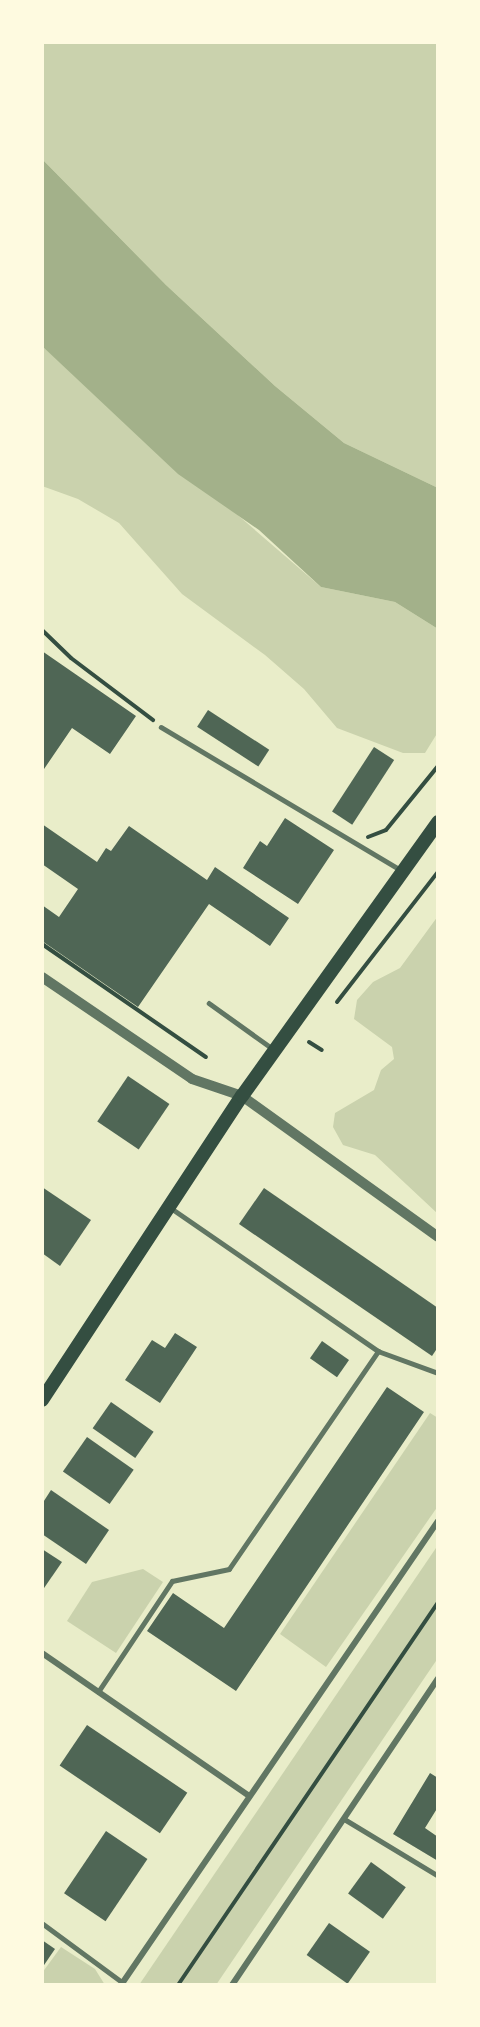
<!DOCTYPE html>
<html>
<head>
<meta charset="utf-8">
<style>
  body { margin:0 }
  #map { position:relative; width:480px; height:2027px; overflow:hidden; background:#e9edc9; font-family:Roboto,sans-serif }
  div>[style] { position:absolute }
  .green>* { inset:0; background:#cad2ad }
  .water>* { inset:0; background:#a3b18a }
  .building>* { inset:0; background:#4f6655; transform-origin:0 0 }
  .path>* { height:4px; margin:-2px; padding:0 2px; transform-origin:2px; border-radius:2px; background:#344e41 }
  .service>* { height:4.5px; margin:-2.25px; padding:0 2.25px; transform-origin:2.25px; border-radius:2.25px; background:#617663 }
  .pedestrian>* { height:5px; margin:-2.5px; padding:0 2.5px; transform-origin:2.5px; border-radius:2.5px; background:#617663 }
  .minor>* { height:6px; margin:-3px; padding:0 3px; transform-origin:3px; border-radius:3px; background:#617663 }
  .tertiary>* { height:10px; margin:-5px; padding:0 5px; transform-origin:5px; border-radius:5px; background:#617663 }
  .primary>* { height:14px; margin:-7px; padding:0 7px; transform-origin:7px; border-radius:7px; background:#344e41 }
  span { translate:-50% -50%; white-space:nowrap; text-align:center; line-height:1.15; -webkit-text-stroke:5px #fefae0; paint-order:stroke }
  .frame { position:absolute; inset:0; border:44px solid #fefae0; pointer-events:none }
</style>
</head>
<body>
<div id="map">
  <div class="green">
    <i style="clip-path:polygon(42px 42px,438px 42px,438px 488px,344px 443px,275px 386px,166px 285px,42px 159px)"></i>
    <i style="clip-path:polygon(42px 346px,321px 587px,395px 602px,438px 629px,438px 732px,425px 753px,403px 753px,337px 728px,304px 689px,265px 655px,182px 594px,119px 523px,78px 499px,42px 486px)"></i>
    <i style="clip-path:polygon(438px 916px,438px 1214px,375px 1155px,343px 1145px,333px 1127px,335px 1113px,374px 1090px,381px 1070px,394px 1059px,392px 1047px,354px 1019px,357px 1000px,373px 982px,400px 968px)"></i>
    <i style="clip-path:polygon(430px 1413px,438px 1418px,438px 1506px,326px 1667px,280px 1634px)"></i>
    <i style="clip-path:polygon(438px 1545px,438px 1658px,216px 1985px,139px 1985px)"></i>
    <i style="clip-path:polygon(143px 1569px,163px 1582px,116px 1653px,67px 1621px,92px 1582px)"></i>
    <i style="clip-path:polygon(61px 1947px,95px 1969px,105px 1985px,42px 1985px,42px 1973px)"></i>
  </div>
  <div class="water">
    <i style="clip-path:polygon(42px 159px,166px 285px,275px 386px,344px 443px,438px 488px,438px 629px,395px 602px,321px 587px,259px 530px,178px 474px,42px 346px)"></i>
  </div>
  <div class="building">
    <i style="clip-path:polygon(42px 651px,136px 716px,110px 754px,72px 728px,42px 772px)"></i>
    <i style="left:208px;top:710px;width:73px;height:20px;rotate:33deg"></i>
    <i style="left:374px;top:747px;width:24px;height:77px;rotate:33deg"></i>
    <i style="clip-path:polygon(285px 818px,334px 850px,298px 904px,243px 868px,260px 841px,267px 846px)"></i>
    <i style="clip-path:polygon(42px 824px,97px 862px,106px 848px,111px 851px,129px 826px,207px 880px,215px 867px,289px 918px,270px 946px,209px 904px,138px 1007px,42px 941px,42px 905px,59px 917px,78px 889px,42px 864px)"></i>
    <i style="left:128px;top:1076px;width:50px;height:55px;rotate:34deg"></i>
    <i style="clip-path:polygon(42px 1187px,91px 1220px,60px 1266px,42px 1253px)"></i>
    <i style="clip-path:polygon(264px 1188px,438px 1308px,438px 1347px,432px 1356px,239px 1224px)"></i>
    <i style="clip-path:polygon(175px 1333px,197px 1347px,160px 1403px,125px 1380px,152px 1340px,165px 1348px)"></i>
    <i style="left:322px;top:1341px;width:33px;height:21px;rotate:35deg"></i>
    <i style="clip-path:polygon(387px 1387px,424px 1412px,236px 1691px,147px 1631px,173px 1593px,224px 1628px)"></i>
    <i style="left:111px;top:1402px;width:52px;height:32px;rotate:35deg"></i>
    <i style="left:87px;top:1437px;width:57px;height:42px;rotate:35deg"></i>
    <i style="clip-path:polygon(51px 1490px,109px 1530px,86px 1564px,42px 1534px,42px 1504px)"></i>
    <i style="clip-path:polygon(42px 1549px,62px 1562px,42px 1591px)"></i>
    <i style="left:87px;top:1725px;width:121px;height:49px;rotate:34deg"></i>
    <i style="clip-path:polygon(430px 1773px,438px 1778px,438px 1807px,425px 1828px,438px 1837px,438px 1861px,393px 1834px)"></i>
    <i style="left:106px;top:1831px;width:50px;height:75px;rotate:34deg"></i>
    <i style="left:371px;top:1862px;width:43px;height:39px;rotate:36deg"></i>
    <i style="left:329px;top:1923px;width:50px;height:39px;rotate:35deg"></i>
    <i style="clip-path:polygon(42px 1940px,55px 1949px,42px 1968px)"></i>
  </div>
  <div class="path">
    <i style="left:42px;top:630px;width:40px;rotate:44deg"></i>
    <i style="left:71px;top:658px;width:103px;rotate:37.1deg"></i>
    <i style="left:368px;top:837px;width:19px;rotate:-21deg"></i>
    <i style="left:386px;top:830px;width:82px;rotate:-50.9deg"></i>
    <i style="left:42px;top:944px;width:199px;rotate:34.6deg"></i>
    <i style="left:337px;top:1002px;width:165px;rotate:-52.2deg"></i>
    <i style="left:309px;top:1042px;width:15px;rotate:32deg"></i>
    <i style="left:178px;top:1985px;width:463px;rotate:-55.8deg"></i>
  </div>
  <div class="service">
    <i style="left:161px;top:727px;width:279px;rotate:30.8deg"></i>
    <i style="left:209px;top:1003px;width:79px;rotate:35.7deg"></i>
    <i style="left:171px;top:1208px;width:252px;rotate:34.6deg"></i>
    <i style="left:378px;top:1351px;width:64px;rotate:20.1deg"></i>
    <i style="left:98px;top:1692px;width:133px;rotate:-56.3deg"></i>
    <i style="left:172px;top:1581px;width:58px;rotate:-11.9deg"></i>
    <i style="left:229px;top:1569px;width:264px;rotate:-55.6deg"></i>
    <i style="left:42px;top:1923px;width:99px;rotate:36.4deg"></i>
  </div>
  <div class="pedestrian">
    <i style="left:344px;top:1819px;width:110px;rotate:31.2deg"></i>
  </div>
  <div class="minor">
    <i style="left:42px;top:1653px;width:250px;rotate:34.6deg"></i>
    <i style="left:121px;top:1985px;width:562px;rotate:-55.66deg"></i>
    <i style="left:232px;top:1985px;width:369px;rotate:-56.1deg"></i>
  </div>
  <div class="tertiary">
    <i style="left:42px;top:977px;width:181px;rotate:34.2deg"></i>
    <i style="left:192px;top:1079px;width:53px;rotate:18.8deg"></i>
    <i style="left:242px;top:1096px;width:241px;rotate:35.7deg"></i>
  </div>
  <div class="primary">
    <i style="left:42px;top:1400px;width:364px;rotate:-56.7deg"></i>
    <i style="left:242px;top:1096px;width:337px;rotate:-54.4deg"></i>
  </div>
  <div class="frame"></div>
</div>
</body>
</html>
